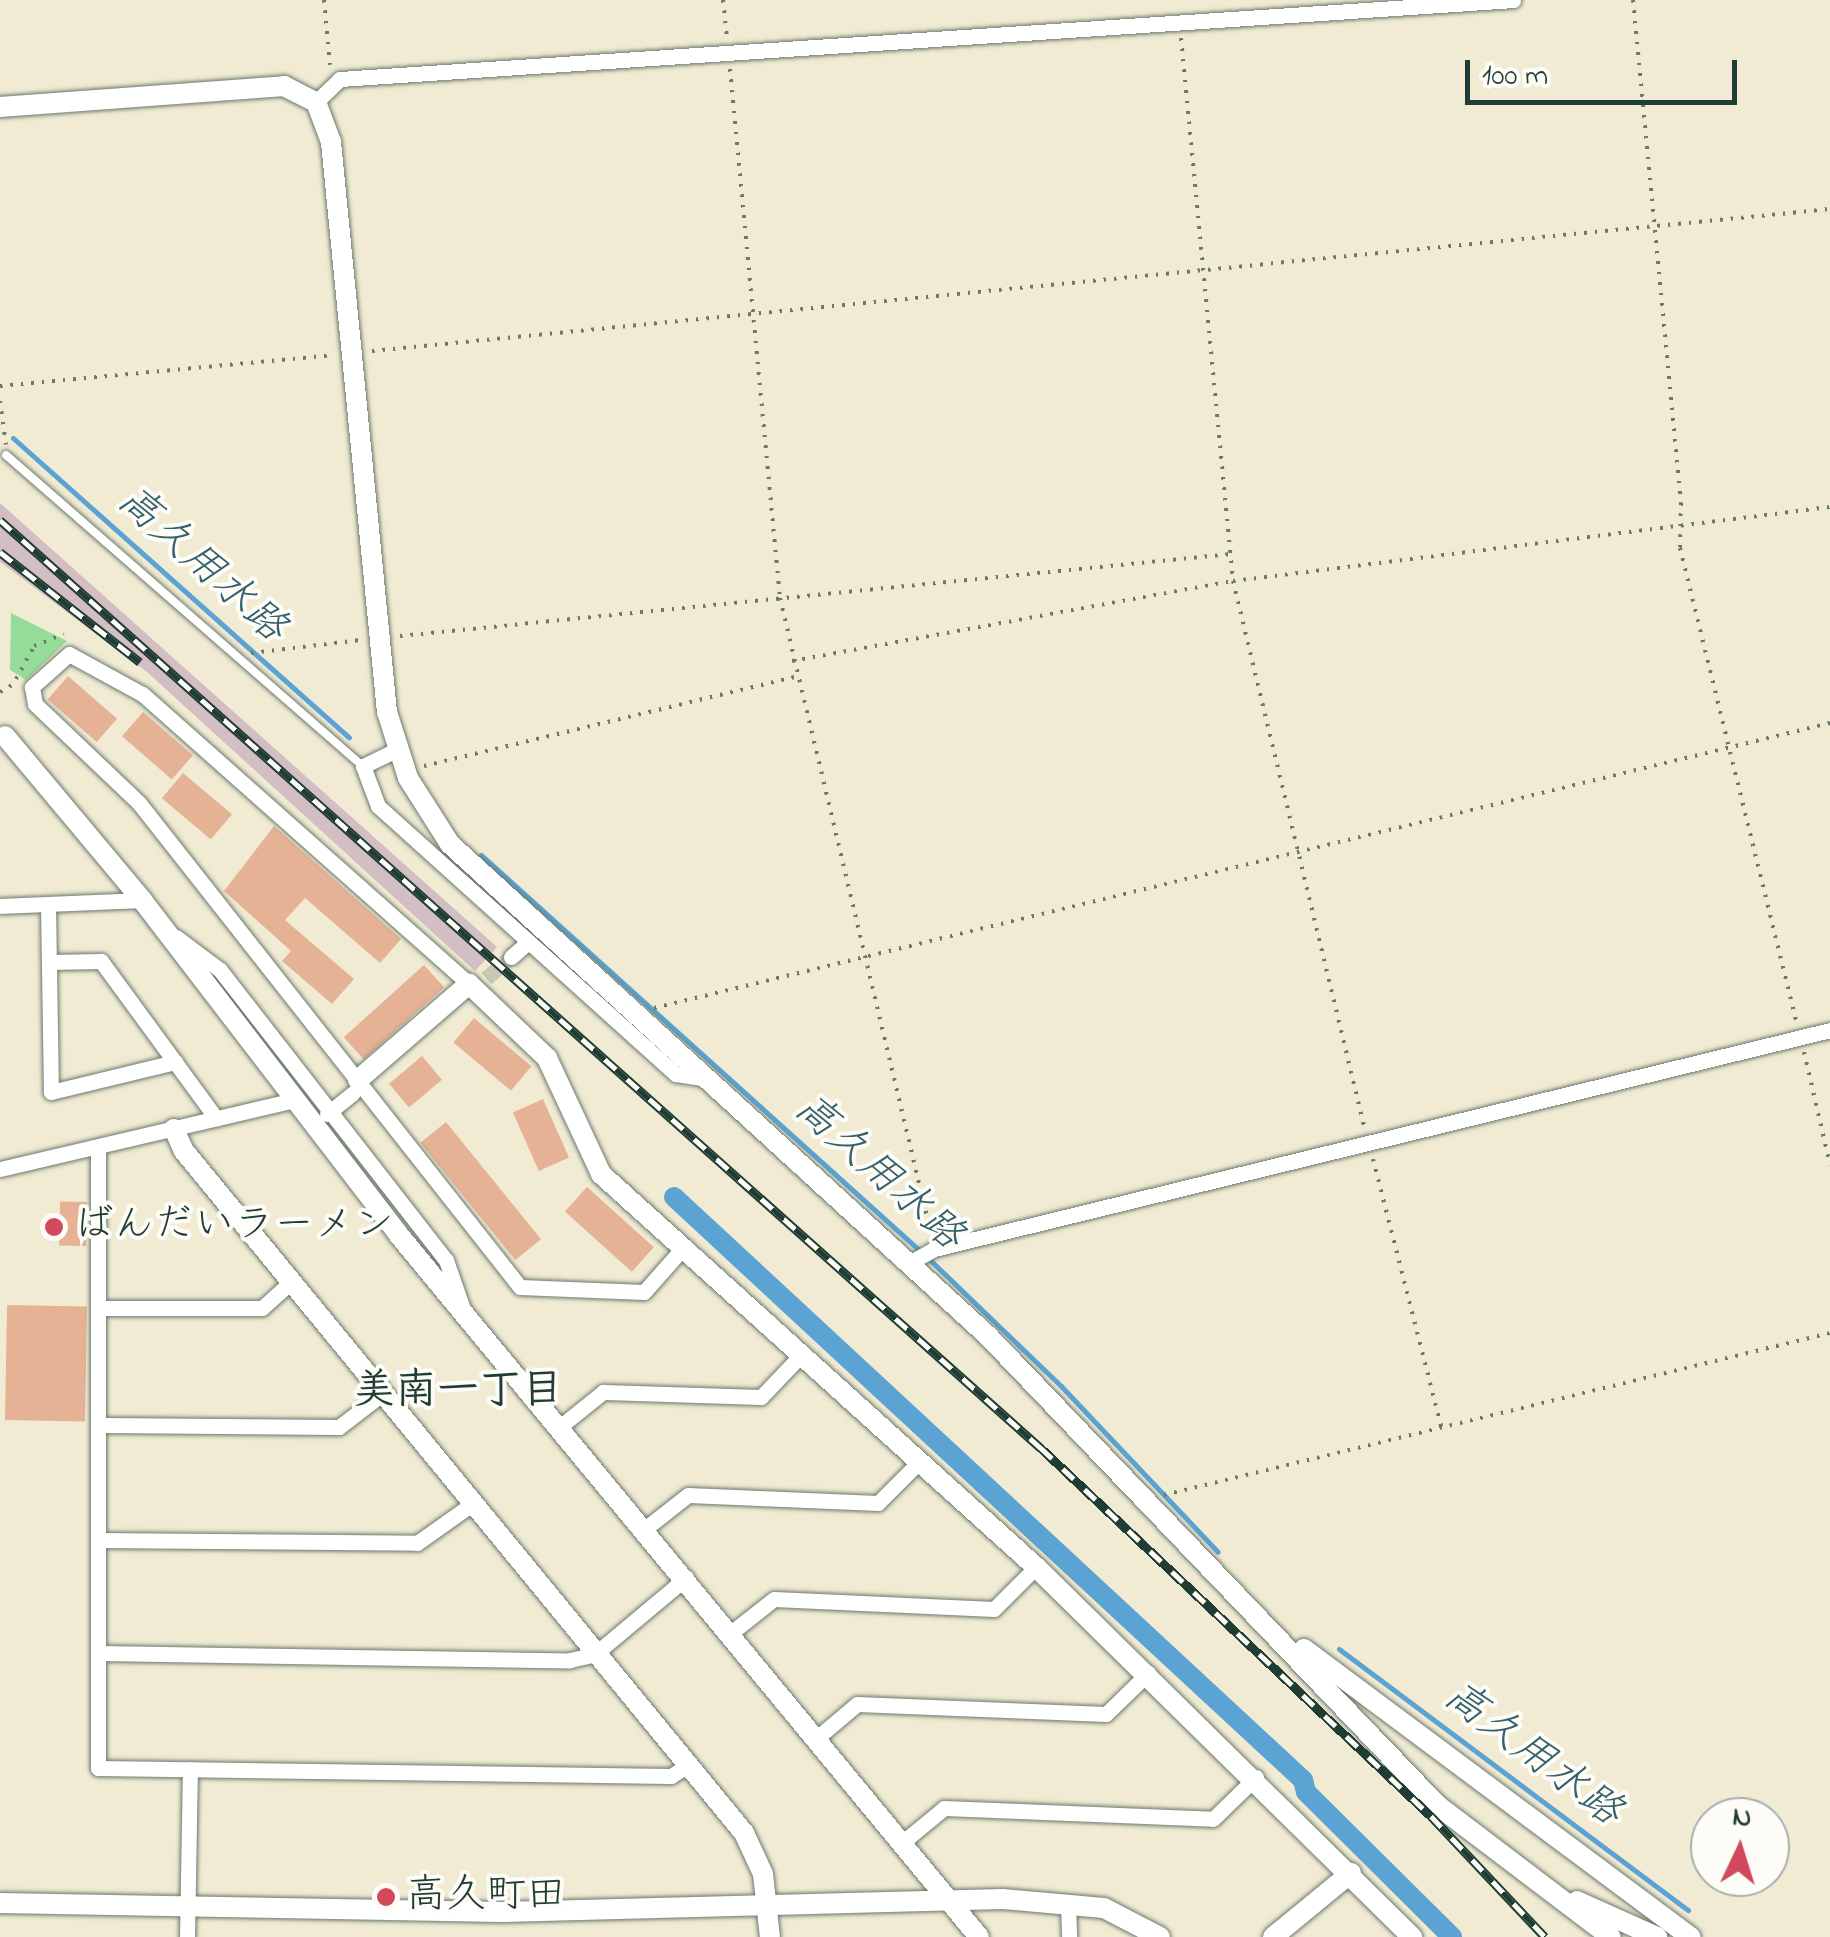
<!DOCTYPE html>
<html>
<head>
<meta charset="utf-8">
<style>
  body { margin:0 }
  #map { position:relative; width:1830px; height:1937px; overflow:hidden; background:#f2ebd4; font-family:"Indie Flower","Klee One",sans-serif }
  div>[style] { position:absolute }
  .industrial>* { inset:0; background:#d2bec3 }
  .green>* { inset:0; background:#95dd98 }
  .stream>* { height:5px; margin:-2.5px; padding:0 2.5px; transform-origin:2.5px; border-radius:2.5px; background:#5ba3d2 }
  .canal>* { height:20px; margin:-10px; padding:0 10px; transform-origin:10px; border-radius:10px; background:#5ba3d2 }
  .building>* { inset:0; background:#e5b296; transform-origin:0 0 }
  .street-tunnel>* { height:15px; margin-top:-7.5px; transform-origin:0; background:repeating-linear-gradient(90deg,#c8c8b4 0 15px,transparent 0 23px) }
  .path>* { height:4px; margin-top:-2px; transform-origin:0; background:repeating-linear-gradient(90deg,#697a6c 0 2.5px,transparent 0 10.5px) }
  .roads { filter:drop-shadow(0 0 2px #697a6c) drop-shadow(0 0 2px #697a6c) }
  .lane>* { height:8px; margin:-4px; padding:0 4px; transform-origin:4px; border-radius:4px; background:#fff }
  .street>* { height:15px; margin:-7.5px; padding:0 7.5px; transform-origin:7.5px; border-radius:7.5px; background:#fff }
  .secondary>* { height:20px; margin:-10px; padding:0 10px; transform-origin:10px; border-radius:10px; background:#fff }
  .rail>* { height:9px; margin-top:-4.5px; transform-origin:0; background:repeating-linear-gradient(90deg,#fdfcf7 0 15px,#1f3d34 0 30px); box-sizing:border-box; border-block:2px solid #1f3d34 }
  .dots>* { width:28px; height:28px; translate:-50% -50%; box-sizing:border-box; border:5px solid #fdfcf7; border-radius:50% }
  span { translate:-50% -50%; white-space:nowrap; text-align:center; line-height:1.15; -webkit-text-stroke:8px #fdfcf7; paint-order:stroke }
  .poi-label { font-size:40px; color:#1f3d34 }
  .left { translate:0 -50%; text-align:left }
  .water-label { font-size:42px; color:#34616b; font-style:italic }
  .neighbourhood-label { font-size:42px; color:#1f3d34; font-weight:700 }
  .north { position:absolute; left:1690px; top:1797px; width:100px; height:100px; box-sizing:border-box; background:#fdfcf7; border:2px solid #a4b0a9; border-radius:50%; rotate:4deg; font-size:28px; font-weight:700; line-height:40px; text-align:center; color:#1f3d34 }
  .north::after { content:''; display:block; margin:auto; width:35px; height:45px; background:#d1495b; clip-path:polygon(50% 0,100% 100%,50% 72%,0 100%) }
  .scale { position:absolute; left:1465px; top:60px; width:272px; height:45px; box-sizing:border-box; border:5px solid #1f3d34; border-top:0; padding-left:12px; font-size:30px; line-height:35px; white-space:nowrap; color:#1f3d34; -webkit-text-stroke:8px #fdfcf7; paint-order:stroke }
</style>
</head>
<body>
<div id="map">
  <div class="industrial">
    <i style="clip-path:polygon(0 503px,497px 947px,475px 971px,147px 672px,0 562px)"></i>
  </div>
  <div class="green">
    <i style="clip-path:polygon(11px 613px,67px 641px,26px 680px,10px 670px)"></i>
  </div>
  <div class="stream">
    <i style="left:13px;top:438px;width:450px;rotate:41.7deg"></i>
    <i style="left:481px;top:855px;width:602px;rotate:42.04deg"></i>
    <i style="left:928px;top:1258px;width:185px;rotate:43.9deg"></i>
    <i style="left:1061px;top:1386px;width:228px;rotate:46.6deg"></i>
    <i style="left:1339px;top:1649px;width:436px;rotate:36.8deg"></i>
  </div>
  <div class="canal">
    <i style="left:674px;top:1197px;width:858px;rotate:42.83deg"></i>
    <i style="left:1303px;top:1780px;width:12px;rotate:76deg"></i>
    <i style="left:1306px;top:1792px;width:206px;rotate:44.8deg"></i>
  </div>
  <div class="building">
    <i style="left:68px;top:676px;width:65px;height:31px;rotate:41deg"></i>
    <i style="left:143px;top:712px;width:66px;height:32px;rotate:41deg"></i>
    <i style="left:183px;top:773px;width:64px;height:33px;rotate:40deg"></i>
    <i style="clip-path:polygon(274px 826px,401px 939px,380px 963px,305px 898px,285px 920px,354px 979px,332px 1004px,282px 961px,291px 951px,224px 891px)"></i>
    <i style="left:424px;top:965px;width:30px;height:108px;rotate:48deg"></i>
    <i style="left:474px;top:1018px;width:75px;height:32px;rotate:40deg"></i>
    <i style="left:422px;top:1056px;width:31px;height:43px;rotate:50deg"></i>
    <i style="left:543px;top:1099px;width:64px;height:33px;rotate:66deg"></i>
    <i style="left:446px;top:1122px;width:151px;height:33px;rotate:51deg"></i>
    <i style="left:587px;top:1187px;width:90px;height:33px;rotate:42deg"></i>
    <i style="left:87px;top:1202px;width:44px;height:27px;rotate:91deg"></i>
    <i style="left:7px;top:1305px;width:80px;height:115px;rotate:1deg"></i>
  </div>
  <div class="street-tunnel">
    <i style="left:469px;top:993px;width:55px;rotate:-40.6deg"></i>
  </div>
  <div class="path">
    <i style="left:324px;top:0;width:65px;rotate:84.7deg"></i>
    <i style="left:723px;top:0;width:39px;rotate:84deg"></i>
    <i style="left:1633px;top:0;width:505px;rotate:84.55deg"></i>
    <i style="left:1681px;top:503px;width:45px;rotate:91.3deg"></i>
    <i style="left:1680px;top:548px;width:490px;rotate:76.2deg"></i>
    <i style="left:1181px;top:38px;width:545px;rotate:84.53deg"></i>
    <i style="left:1233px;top:581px;width:561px;rotate:76.48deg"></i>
    <i style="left:730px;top:69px;width:531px;rotate:84.6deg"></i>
    <i style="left:780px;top:598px;width:654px;rotate:76.64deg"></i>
    <i style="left:372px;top:351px;width:1465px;rotate:-5.56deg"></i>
    <i style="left:0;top:386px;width:333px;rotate:-5.3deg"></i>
    <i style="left:0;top:401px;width:44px;rotate:82.2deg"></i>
    <i style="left:400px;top:636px;width:835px;rotate:-5.64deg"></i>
    <i style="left:251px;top:653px;width:110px;rotate:-6.8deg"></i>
    <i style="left:792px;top:661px;width:448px;rotate:-10.3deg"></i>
    <i style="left:1233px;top:581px;width:602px;rotate:-7.07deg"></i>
    <i style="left:16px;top:679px;width:38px;rotate:-61deg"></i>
    <i style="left:34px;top:646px;width:32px;rotate:-22deg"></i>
    <i style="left:0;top:692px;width:20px;rotate:-30deg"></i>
    <i style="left:424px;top:766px;width:381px;rotate:-13.5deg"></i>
    <i style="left:654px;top:1008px;width:1210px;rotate:-13.62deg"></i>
    <i style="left:1804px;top:1052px;width:116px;rotate:77deg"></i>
    <i style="left:1373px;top:1159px;width:276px;rotate:75.7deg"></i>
    <i style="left:1164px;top:1495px;width:685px;rotate:-13.67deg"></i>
  </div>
  <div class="roads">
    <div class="lane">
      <i style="left:6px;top:455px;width:473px;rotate:41.1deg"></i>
    </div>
    <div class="street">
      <i style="left:316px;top:102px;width:33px;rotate:-44deg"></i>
      <i style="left:340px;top:79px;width:1176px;rotate:-3.85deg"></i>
      <i style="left:396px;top:750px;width:37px;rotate:154deg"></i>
      <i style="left:363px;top:766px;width:43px;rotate:69.4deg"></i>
      <i style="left:378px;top:806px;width:401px;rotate:42deg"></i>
      <i style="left:676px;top:1074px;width:31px;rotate:9deg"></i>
      <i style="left:48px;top:904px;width:188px;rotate:89.1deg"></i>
      <i style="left:51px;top:1092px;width:128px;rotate:-13.6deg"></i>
      <i style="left:0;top:906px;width:142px;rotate:-2.4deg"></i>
      <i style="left:176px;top:937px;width:55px;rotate:36.9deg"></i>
      <i style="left:220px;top:970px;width:368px;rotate:52.1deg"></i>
      <i style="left:446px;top:1260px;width:49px;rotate:70.8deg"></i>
      <i style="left:511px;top:957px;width:23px;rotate:-41deg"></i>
      <i style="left:49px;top:962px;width:52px;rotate:-1.1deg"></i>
      <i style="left:101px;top:961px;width:195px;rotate:53.8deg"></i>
      <i style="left:469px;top:984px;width:437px;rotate:-138.4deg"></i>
      <i style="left:142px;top:694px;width:83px;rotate:-151.3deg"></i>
      <i style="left:69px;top:654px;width:50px;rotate:138.3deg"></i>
      <i style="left:32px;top:687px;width:17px;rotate:80deg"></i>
      <i style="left:35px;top:704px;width:144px;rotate:43.6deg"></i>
      <i style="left:139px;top:803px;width:616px;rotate:51.79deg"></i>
      <i style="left:520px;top:1287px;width:124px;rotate:2.3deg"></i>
      <i style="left:644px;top:1292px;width:57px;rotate:-48.5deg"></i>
      <i style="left:327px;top:1114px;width:33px;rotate:-39deg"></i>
      <i style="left:98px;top:1147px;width:621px;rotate:90deg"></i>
      <i style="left:98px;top:1768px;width:573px;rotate:0.8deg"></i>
      <i style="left:671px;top:1776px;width:20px;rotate:-33deg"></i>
      <i style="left:0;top:1169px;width:302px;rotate:-13.2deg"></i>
      <i style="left:909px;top:1263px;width:29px;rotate:-29deg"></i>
      <i style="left:934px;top:1249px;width:922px;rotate:-13.73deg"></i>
      <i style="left:101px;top:1308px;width:161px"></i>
      <i style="left:262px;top:1308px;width:39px;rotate:-42deg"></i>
      <i style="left:103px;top:1425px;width:236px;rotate:0.5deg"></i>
      <i style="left:339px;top:1427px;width:54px;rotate:-37.5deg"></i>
      <i style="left:562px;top:1425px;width:53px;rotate:-38.8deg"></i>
      <i style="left:603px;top:1392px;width:158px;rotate:1.8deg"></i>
      <i style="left:761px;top:1397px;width:58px;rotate:-46.4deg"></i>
      <i style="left:646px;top:1528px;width:53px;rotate:-38.2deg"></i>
      <i style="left:688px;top:1495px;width:190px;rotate:2.4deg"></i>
      <i style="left:878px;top:1503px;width:59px;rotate:-45deg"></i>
      <i style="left:103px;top:1540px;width:314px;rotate:0.5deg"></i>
      <i style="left:417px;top:1543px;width:67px;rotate:-35.3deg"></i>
      <i style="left:732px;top:1632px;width:53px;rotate:-38.2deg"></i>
      <i style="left:774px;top:1599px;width:220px;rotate:2.6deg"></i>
      <i style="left:994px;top:1609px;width:59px;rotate:-45deg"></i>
      <i style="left:100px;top:1653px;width:470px;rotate:0.9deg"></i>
      <i style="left:570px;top:1660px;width:26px;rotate:-13deg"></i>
      <i style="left:595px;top:1654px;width:119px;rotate:-39.9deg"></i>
      <i style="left:818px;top:1737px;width:51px;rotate:-40.2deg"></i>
      <i style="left:857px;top:1704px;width:249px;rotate:2.3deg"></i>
      <i style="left:1106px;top:1714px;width:59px;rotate:-44.3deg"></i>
      <i style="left:904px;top:1841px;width:52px;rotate:-39.5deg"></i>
      <i style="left:944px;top:1808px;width:269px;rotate:2.3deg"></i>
      <i style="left:1213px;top:1819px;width:60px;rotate:-44.3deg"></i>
      <i style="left:1068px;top:1903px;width:34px;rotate:88deg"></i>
      <i style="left:187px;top:1937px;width:168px;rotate:-89deg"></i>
    </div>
    <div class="secondary">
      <i style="left:0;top:107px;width:285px;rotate:-4.2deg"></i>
      <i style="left:284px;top:86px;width:36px;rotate:27deg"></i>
      <i style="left:316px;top:102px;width:43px;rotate:69.4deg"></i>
      <i style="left:331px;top:142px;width:573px;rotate:84.39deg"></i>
      <i style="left:387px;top:712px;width:69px;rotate:72.3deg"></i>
      <i style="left:408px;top:778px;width:78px;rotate:57.5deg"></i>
      <i style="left:450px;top:844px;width:729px;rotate:42.44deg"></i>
      <i style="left:988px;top:1336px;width:649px;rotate:46.25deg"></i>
      <i style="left:1437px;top:1805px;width:218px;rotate:37.2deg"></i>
      <i style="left:5px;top:736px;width:214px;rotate:50.1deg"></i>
      <i style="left:142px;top:900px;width:421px;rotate:52.5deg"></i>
      <i style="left:398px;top:1234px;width:912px;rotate:50.43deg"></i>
      <i style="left:358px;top:1080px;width:147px;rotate:-40.9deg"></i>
      <i style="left:469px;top:984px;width:108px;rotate:43.5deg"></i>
      <i style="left:547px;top:1058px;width:128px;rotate:65deg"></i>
      <i style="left:601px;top:1174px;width:586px;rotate:42.1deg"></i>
      <i style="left:1036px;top:1567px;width:528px;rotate:44.54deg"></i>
      <i style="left:174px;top:1129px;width:24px;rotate:66deg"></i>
      <i style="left:184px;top:1151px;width:882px;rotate:50.61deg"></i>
      <i style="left:744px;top:1833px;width:45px;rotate:65.1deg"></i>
      <i style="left:763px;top:1874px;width:63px;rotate:83.7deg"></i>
      <i style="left:1304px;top:1649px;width:482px;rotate:36.7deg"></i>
      <i style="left:1577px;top:1901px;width:88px;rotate:24.2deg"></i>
      <i style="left:0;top:1903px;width:503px;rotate:1.03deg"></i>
      <i style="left:503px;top:1912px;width:500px;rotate:-1.49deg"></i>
      <i style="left:1003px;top:1899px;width:101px;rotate:5.1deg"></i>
      <i style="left:1104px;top:1908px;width:63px;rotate:27.4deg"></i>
      <i style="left:1273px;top:1937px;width:101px;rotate:-39.4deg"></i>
    </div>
  </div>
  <div class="rail">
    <i style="left:0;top:520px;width:1395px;rotate:41.72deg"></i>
    <i style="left:1041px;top:1448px;width:536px;rotate:43.34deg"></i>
    <i style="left:1431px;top:1816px;width:166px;rotate:46.7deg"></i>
    <i style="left:0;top:552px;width:178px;rotate:38.2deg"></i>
  </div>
  <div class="dots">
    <i style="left:54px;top:1227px;background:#d1495b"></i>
    <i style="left:386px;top:1897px;background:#d1495b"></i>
  </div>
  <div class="poi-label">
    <span class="left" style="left:74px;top:1227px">ばんだいラーメン</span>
    <span class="left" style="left:406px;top:1897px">高久町田</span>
  </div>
  <div class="water-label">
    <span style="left:201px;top:565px;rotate:42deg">高久用水路</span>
    <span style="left:878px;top:1173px;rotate:42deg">高久用水路</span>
    <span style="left:1532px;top:1755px;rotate:37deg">高久用水路</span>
  </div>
  <div class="neighbourhood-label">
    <span style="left:458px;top:1392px">美南一丁目</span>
  </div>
  <div class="north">N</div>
  <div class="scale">100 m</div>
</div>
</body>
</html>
